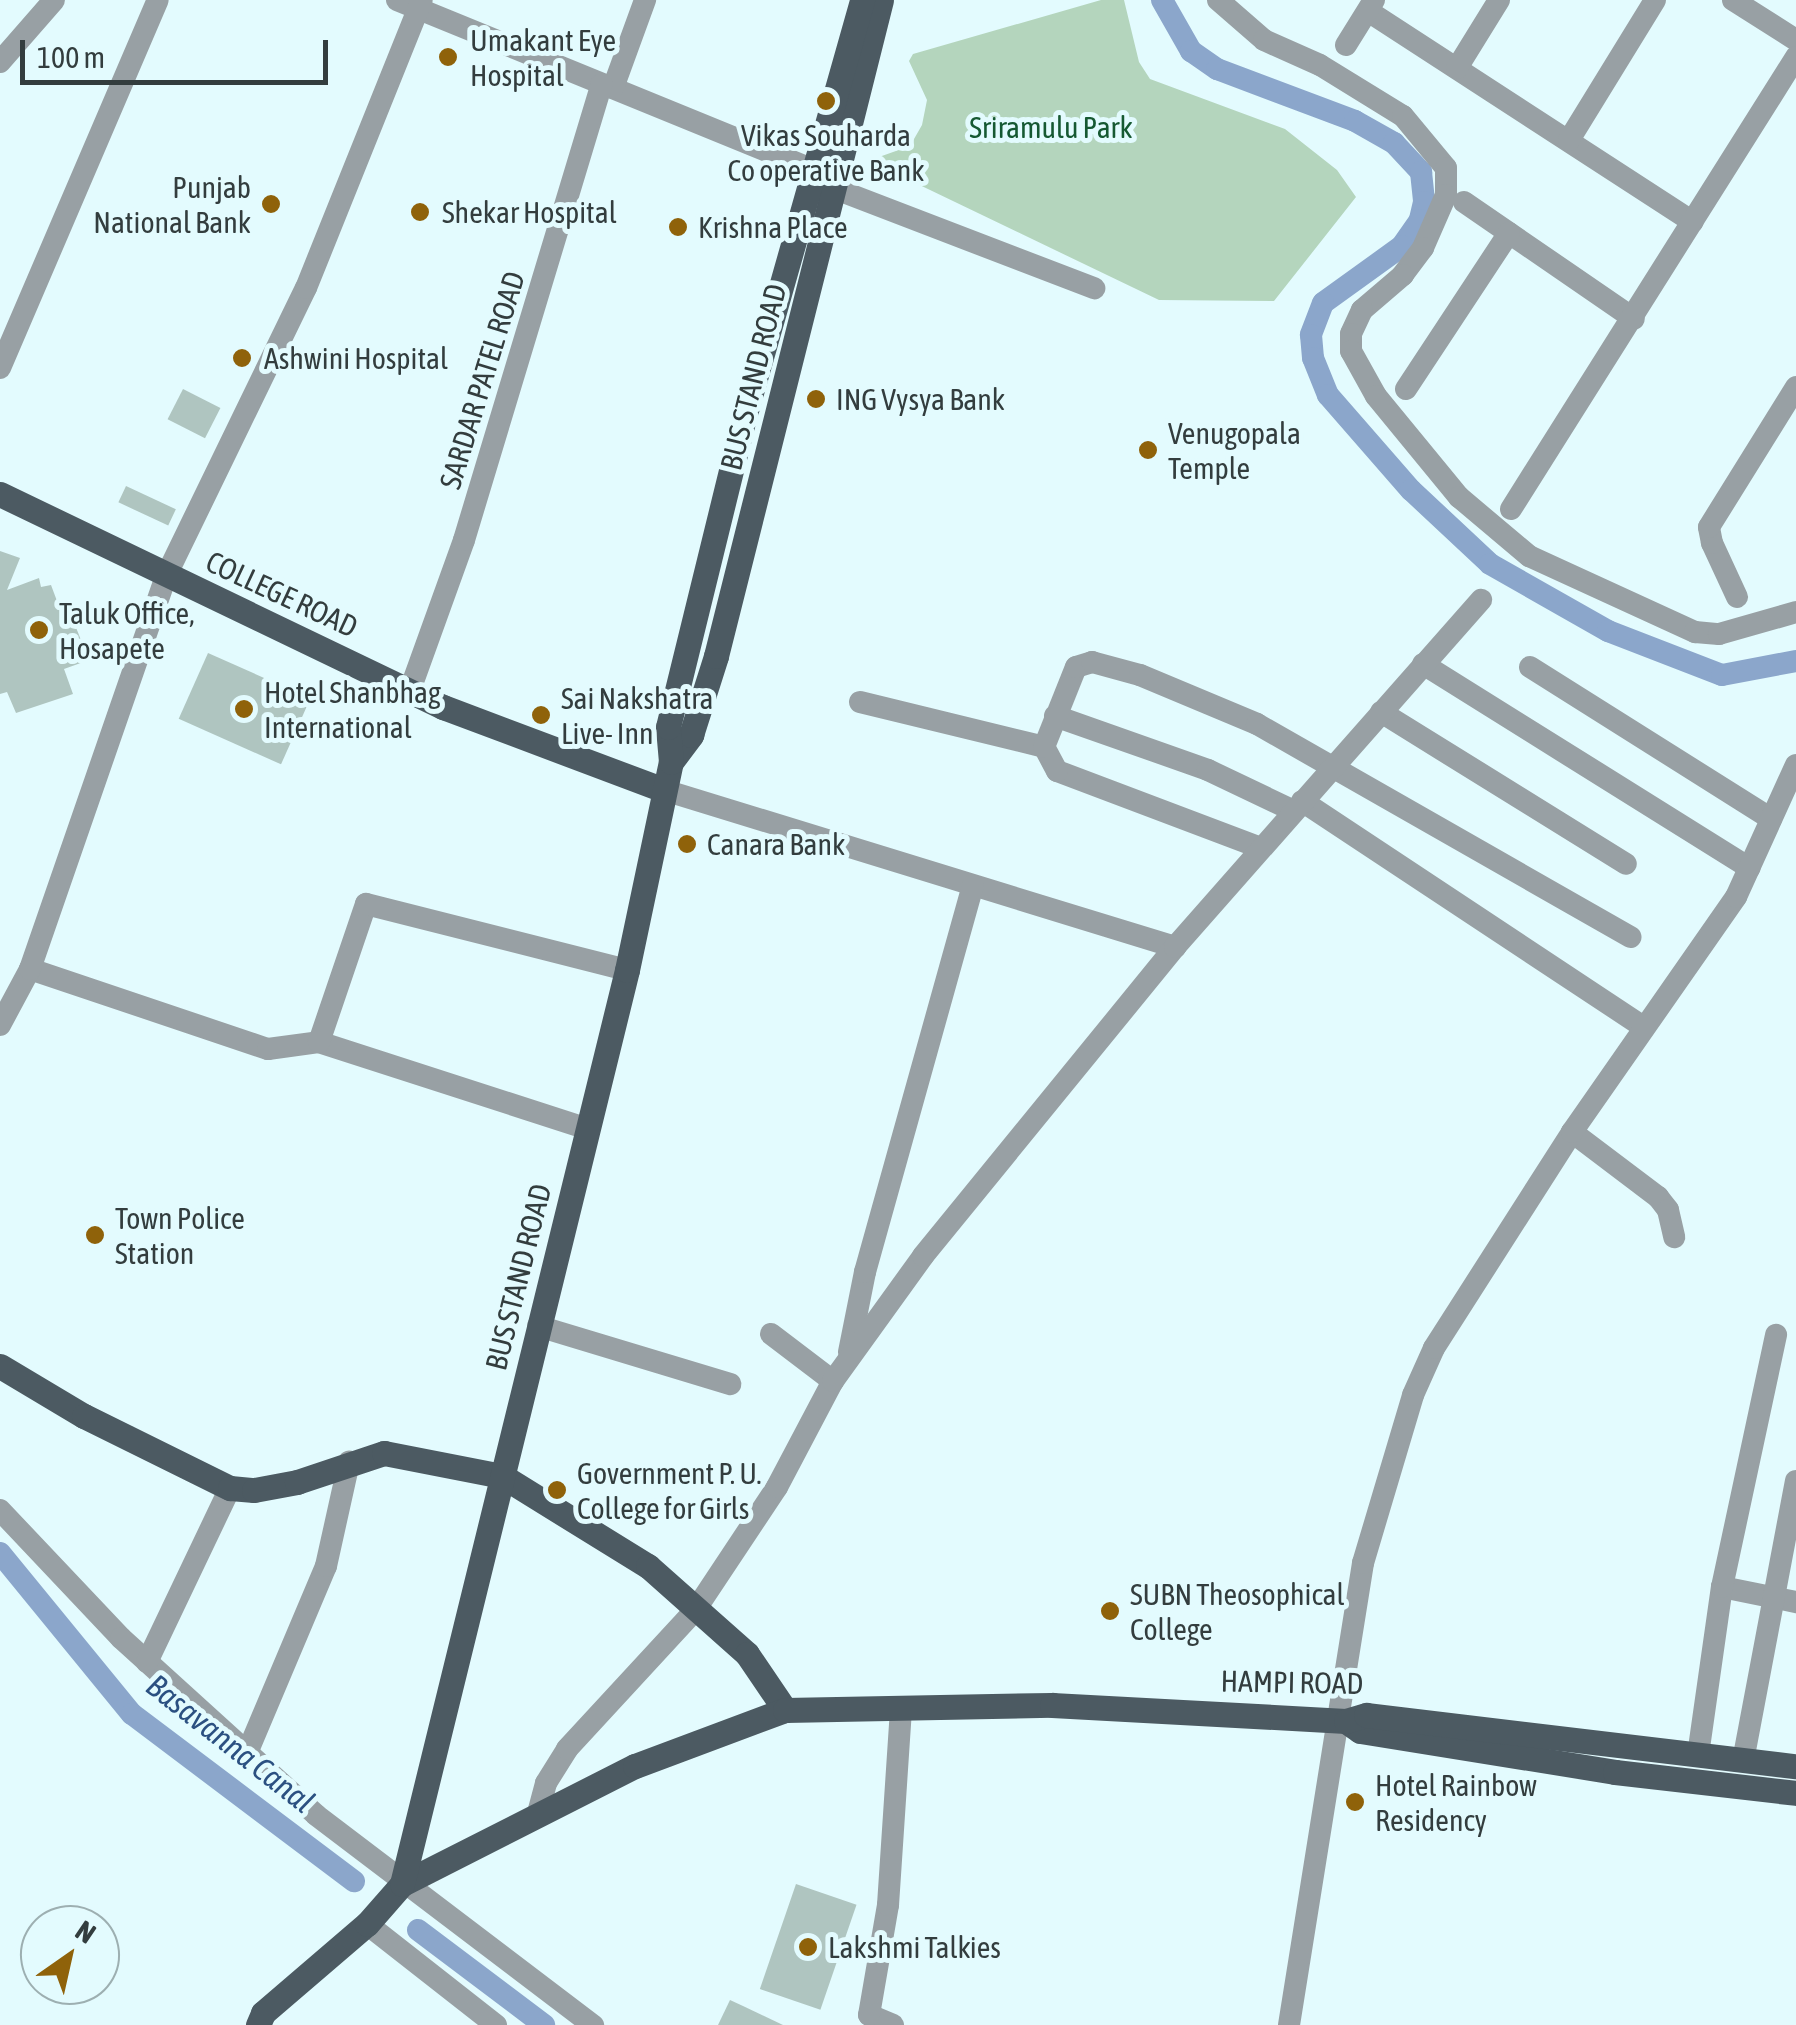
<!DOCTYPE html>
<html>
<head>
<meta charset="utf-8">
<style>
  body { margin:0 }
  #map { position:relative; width:1796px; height:2025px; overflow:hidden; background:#e3fbfe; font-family:"Asap Condensed",sans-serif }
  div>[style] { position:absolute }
  .green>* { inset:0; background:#b4d5bd }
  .canal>* { height:22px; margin:-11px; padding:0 11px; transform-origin:11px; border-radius:11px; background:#8ba6cb }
  .building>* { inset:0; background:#afc5c0; transform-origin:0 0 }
  .minor>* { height:22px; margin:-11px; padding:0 11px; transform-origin:11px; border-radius:11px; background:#98a0a4 }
  .major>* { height:25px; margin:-12.5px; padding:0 12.5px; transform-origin:12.5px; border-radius:12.5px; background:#4c5a62 }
  .dots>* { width:28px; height:28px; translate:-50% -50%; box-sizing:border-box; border:5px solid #e3fbfe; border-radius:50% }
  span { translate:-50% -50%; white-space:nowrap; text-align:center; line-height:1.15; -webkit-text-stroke:10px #e3fbfe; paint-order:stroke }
  .poi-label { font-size:30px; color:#333d3e }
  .left { translate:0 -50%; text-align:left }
  .right { translate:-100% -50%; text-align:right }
  .park-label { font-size:30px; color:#165932 }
  .street-label { font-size:30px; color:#333d3e }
  .water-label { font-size:32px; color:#2b5081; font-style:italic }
  .north { position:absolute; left:20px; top:1905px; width:100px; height:100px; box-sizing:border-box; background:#e3fbfe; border:2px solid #9dafb1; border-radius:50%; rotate:34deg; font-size:28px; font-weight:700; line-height:40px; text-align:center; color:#333d3e }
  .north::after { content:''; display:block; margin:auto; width:35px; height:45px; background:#8f620a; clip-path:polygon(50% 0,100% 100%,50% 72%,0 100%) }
  .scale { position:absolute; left:20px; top:40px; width:308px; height:45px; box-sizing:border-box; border:5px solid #333d3e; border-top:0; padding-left:12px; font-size:30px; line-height:35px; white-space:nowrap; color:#333d3e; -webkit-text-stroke:8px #e3fbfe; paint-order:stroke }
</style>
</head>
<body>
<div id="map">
  <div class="green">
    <i style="clip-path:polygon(1101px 0,1124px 0,1139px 62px,1150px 79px,1285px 129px,1337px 170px,1356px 197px,1274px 301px,1159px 300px,878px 165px,879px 157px,910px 146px,922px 125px,927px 100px,909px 61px,913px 54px)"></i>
  </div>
  <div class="canal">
    <i style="left:1162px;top:0;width:59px;rotate:60.4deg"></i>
    <i style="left:1191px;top:51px;width:32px;rotate:35deg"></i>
    <i style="left:1217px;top:69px;width:147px;rotate:20.6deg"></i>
    <i style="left:1355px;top:121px;width:45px;rotate:29.4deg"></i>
    <i style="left:1394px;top:143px;width:40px;rotate:47deg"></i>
    <i style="left:1421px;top:172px;width:30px;rotate:84deg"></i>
    <i style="left:1424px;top:202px;width:18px;rotate:103deg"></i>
    <i style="left:1420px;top:220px;width:32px;rotate:125deg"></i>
    <i style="left:1402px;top:246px;width:97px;rotate:144.2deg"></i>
    <i style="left:1323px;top:303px;width:34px;rotate:111deg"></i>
    <i style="left:1311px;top:335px;width:23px;rotate:85deg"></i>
    <i style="left:1313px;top:358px;width:40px;rotate:68deg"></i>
    <i style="left:1328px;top:395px;width:126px;rotate:48.9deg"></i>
    <i style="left:1411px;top:490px;width:108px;rotate:43.1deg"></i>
    <i style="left:1490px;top:564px;width:136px;rotate:29.6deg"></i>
    <i style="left:1608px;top:631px;width:122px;rotate:21.1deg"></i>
    <i style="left:1722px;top:675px;width:75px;rotate:-10.7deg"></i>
    <i style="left:0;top:1553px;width:208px;rotate:50.7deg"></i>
    <i style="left:132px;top:1714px;width:278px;rotate:37deg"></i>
    <i style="left:418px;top:1930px;width:158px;rotate:37deg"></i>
  </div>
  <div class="building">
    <i style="left:183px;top:389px;width:42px;height:34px;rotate:27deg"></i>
    <i style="left:126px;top:486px;width:55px;height:18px;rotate:25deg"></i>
    <i style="clip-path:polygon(0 551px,20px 558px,7px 590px,39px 578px,41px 587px,51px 585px,57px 601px,65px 600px,89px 660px,64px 669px,73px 694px,16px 713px,7px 692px,0 694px)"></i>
    <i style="left:208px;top:653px;width:112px;height:72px;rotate:24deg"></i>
    <i style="left:796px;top:1884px;width:64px;height:111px;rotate:19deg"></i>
    <i style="clip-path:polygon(730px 2000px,743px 2006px,783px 2025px,718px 2025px)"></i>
  </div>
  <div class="minor">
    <i style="left:397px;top:0;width:452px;rotate:22.2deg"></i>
    <i style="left:815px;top:171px;width:25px;rotate:43deg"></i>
    <i style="left:833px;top:188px;width:280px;rotate:21deg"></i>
    <i style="left:1218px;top:0;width:61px;rotate:41deg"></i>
    <i style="left:1264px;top:40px;width:61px;rotate:24.1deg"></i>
    <i style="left:1320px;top:65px;width:97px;rotate:31.6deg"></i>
    <i style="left:1403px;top:116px;width:67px;rotate:50.4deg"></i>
    <i style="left:1446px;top:168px;width:27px;rotate:90deg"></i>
    <i style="left:1446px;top:195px;width:58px;rotate:113.5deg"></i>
    <i style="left:1423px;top:248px;width:34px;rotate:127deg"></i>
    <i style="left:1403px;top:275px;width:54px;rotate:139.5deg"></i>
    <i style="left:1362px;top:310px;width:26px;rotate:115deg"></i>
    <i style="left:1351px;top:334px;width:17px;rotate:90deg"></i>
    <i style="left:1351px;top:351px;width:51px;rotate:60.9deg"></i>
    <i style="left:1376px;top:396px;width:131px;rotate:50.6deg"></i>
    <i style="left:1459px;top:497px;width:92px;rotate:40.1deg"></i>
    <i style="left:1529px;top:556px;width:183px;rotate:24.6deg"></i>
    <i style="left:1695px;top:632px;width:24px;rotate:5deg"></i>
    <i style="left:1719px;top:634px;width:80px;rotate:-15.9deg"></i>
    <i style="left:1733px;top:0;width:75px;rotate:32.4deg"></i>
    <i style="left:1368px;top:11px;width:387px;rotate:33deg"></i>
    <i style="left:1346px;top:45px;width:53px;rotate:-58.1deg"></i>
    <i style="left:0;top:62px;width:82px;rotate:-48.9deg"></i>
    <i style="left:1457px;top:68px;width:80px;rotate:-58.3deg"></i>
    <i style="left:613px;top:88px;width:94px;rotate:-70deg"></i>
    <i style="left:1569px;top:140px;width:164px;rotate:-58.4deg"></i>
    <i style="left:1464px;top:202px;width:206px;rotate:34.5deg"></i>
    <i style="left:0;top:368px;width:400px;rotate:-66.8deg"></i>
    <i style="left:1406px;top:389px;width:187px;rotate:-56.6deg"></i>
    <i style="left:1511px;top:509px;width:534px;rotate:-57.77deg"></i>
    <i style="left:1737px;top:597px;width:60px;rotate:-114.8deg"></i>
    <i style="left:1712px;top:543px;width:16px;rotate:-101deg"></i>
    <i style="left:1709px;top:527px;width:165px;rotate:-58.1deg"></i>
    <i style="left:1423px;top:664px;width:385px;rotate:32deg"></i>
    <i style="left:1530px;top:667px;width:285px;rotate:32.2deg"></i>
    <i style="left:410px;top:690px;width:159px;rotate:-70.2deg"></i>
    <i style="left:464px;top:540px;width:476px;rotate:-73.2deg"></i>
    <i style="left:860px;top:702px;width:189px;rotate:13.7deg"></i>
    <i style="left:1381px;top:712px;width:288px;rotate:31.8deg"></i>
    <i style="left:1055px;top:716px;width:162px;rotate:19.4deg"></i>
    <i style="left:1208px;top:770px;width:95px;rotate:25.5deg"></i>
    <i style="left:664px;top:790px;width:535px;rotate:17.08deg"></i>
    <i style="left:1302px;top:801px;width:410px;rotate:33.5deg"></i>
    <i style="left:1261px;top:848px;width:218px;rotate:-159.3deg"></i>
    <i style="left:1057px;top:771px;width:27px;rotate:-118deg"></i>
    <i style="left:1044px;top:747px;width:86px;rotate:-68.2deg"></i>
    <i style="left:1076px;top:667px;width:17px;rotate:-17deg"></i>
    <i style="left:1092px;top:662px;width:50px;rotate:15.2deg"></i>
    <i style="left:1140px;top:675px;width:127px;rotate:22.7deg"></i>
    <i style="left:1257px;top:724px;width:430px;rotate:29.7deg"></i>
    <i style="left:30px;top:969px;width:251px;rotate:18.6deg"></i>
    <i style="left:268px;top:1049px;width:51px;rotate:-7.8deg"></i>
    <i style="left:0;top:1025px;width:64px;rotate:-61.8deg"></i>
    <i style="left:30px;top:969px;width:416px;rotate:-70.9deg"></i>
    <i style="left:166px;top:576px;width:320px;rotate:-64.1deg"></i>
    <i style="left:306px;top:288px;width:310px;rotate:-68.1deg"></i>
    <i style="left:588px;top:1129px;width:283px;rotate:-162.1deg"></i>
    <i style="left:319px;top:1042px;width:146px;rotate:-71.2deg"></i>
    <i style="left:366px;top:904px;width:269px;rotate:14.2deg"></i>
    <i style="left:1572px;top:1132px;width:108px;rotate:37.1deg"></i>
    <i style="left:1658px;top:1197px;width:16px;rotate:52deg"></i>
    <i style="left:1668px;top:1210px;width:28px;rotate:77deg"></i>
    <i style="left:538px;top:1326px;width:201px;rotate:16.8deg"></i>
    <i style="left:771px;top:1334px;width:78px;rotate:37.2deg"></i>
    <i style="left:849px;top:1352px;width:82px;rotate:-78.7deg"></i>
    <i style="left:865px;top:1272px;width:401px;rotate:-74.4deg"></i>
    <i style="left:0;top:1510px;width:176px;rotate:46.6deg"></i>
    <i style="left:121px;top:1638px;width:263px;rotate:42.2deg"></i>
    <i style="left:316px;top:1815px;width:348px;rotate:37.2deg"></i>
    <i style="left:1722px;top:1587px;width:76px;rotate:11.5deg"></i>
    <i style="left:147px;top:1662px;width:193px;rotate:-64.5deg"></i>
    <i style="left:247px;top:1753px;width:203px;rotate:-67.1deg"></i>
    <i style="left:326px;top:1566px;width:107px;rotate:-77.5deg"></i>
    <i style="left:1698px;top:1755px;width:170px;rotate:-81.9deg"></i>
    <i style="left:1722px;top:1587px;width:258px;rotate:-77.9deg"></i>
    <i style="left:1743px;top:1761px;width:285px;rotate:-79.3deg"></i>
    <i style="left:538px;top:1813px;width:31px;rotate:-75deg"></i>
    <i style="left:546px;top:1783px;width:40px;rotate:-58deg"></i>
    <i style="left:567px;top:1749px;width:190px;rotate:-47.3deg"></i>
    <i style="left:696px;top:1609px;width:146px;rotate:-56.4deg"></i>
    <i style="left:777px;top:1487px;width:120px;rotate:-62.2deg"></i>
    <i style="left:833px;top:1381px;width:154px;rotate:-54.2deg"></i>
    <i style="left:923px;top:1256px;width:399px;rotate:-50.8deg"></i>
    <i style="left:1175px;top:947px;width:463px;rotate:-48.6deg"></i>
    <i style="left:367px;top:1924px;width:164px;rotate:38.1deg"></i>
    <i style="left:893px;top:2025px;width:26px;rotate:-157deg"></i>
    <i style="left:869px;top:2015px;width:112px;rotate:-80.2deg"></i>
    <i style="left:888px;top:1905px;width:197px;rotate:-86.2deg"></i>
    <i style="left:1289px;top:2025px;width:468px;rotate:-80.9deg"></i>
    <i style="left:1363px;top:1563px;width:175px;rotate:-73.4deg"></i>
    <i style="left:1413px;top:1395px;width:51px;rotate:-65.9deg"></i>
    <i style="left:1434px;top:1348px;width:256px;rotate:-57.4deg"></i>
    <i style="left:1572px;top:1132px;width:287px;rotate:-55.1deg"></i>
    <i style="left:1736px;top:897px;width:145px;rotate:-65.6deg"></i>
  </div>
  <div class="major">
    <i style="left:0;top:494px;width:492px;rotate:25.7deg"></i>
    <i style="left:443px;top:707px;width:236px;rotate:20.6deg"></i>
    <i style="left:671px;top:762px;width:34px;rotate:-53deg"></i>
    <i style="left:691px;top:735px;width:83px;rotate:-72.4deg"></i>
    <i style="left:716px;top:656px;width:676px;rotate:-75.88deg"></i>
    <i style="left:0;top:1366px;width:98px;rotate:30.8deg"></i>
    <i style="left:84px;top:1416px;width:163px;rotate:26.3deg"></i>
    <i style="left:230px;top:1488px;width:24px;rotate:5deg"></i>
    <i style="left:254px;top:1490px;width:44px;rotate:-10.5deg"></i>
    <i style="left:297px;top:1482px;width:92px;rotate:-18.4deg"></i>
    <i style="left:384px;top:1453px;width:120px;rotate:11deg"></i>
    <i style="left:502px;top:1476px;width:172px;rotate:31.7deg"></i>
    <i style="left:648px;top:1566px;width:132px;rotate:41.6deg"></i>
    <i style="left:747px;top:1654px;width:68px;rotate:55.8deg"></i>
    <i style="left:1350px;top:1724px;width:12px;rotate:35deg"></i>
    <i style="left:1360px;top:1731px;width:258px;rotate:9.1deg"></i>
    <i style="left:1615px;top:1772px;width:182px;rotate:6.6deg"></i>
    <i style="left:402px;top:1884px;width:261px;rotate:-26.9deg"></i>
    <i style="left:635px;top:1766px;width:160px;rotate:-20.5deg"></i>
    <i style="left:785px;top:1710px;width:267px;rotate:-1.1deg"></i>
    <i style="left:1052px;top:1705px;width:294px;rotate:3.1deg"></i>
    <i style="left:1346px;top:1721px;width:21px;rotate:-17deg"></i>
    <i style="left:1366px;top:1715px;width:433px;rotate:6.8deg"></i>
    <i style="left:258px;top:2025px;width:13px;rotate:-67deg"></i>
    <i style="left:263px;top:2013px;width:137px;rotate:-40.6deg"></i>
    <i style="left:367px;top:1924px;width:53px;rotate:-48.8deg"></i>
    <i style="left:402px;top:1884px;width:941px;rotate:-76.17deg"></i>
    <i style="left:627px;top:970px;width:213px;rotate:-78.1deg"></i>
    <i style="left:671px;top:762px;width:35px;rotate:-95deg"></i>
    <i style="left:668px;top:727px;width:322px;rotate:-76.2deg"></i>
    <i style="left:745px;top:414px;width:430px;rotate:-74.2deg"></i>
  </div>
  <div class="dots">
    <i style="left:448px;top:57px;background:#8f620a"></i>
    <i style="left:826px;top:101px;background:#8f620a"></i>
    <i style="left:271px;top:204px;background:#8f620a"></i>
    <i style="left:420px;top:212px;background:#8f620a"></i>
    <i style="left:678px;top:227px;background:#8f620a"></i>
    <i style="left:242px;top:358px;background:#8f620a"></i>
    <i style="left:816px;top:399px;background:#8f620a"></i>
    <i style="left:1148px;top:450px;background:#8f620a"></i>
    <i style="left:39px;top:630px;background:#8f620a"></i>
    <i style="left:244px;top:709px;background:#8f620a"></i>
    <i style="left:541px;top:715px;background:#8f620a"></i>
    <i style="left:687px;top:844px;background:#8f620a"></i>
    <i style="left:95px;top:1235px;background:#8f620a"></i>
    <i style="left:557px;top:1490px;background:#8f620a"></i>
    <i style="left:1110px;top:1611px;background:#8f620a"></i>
    <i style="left:1355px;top:1802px;background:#8f620a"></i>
    <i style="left:808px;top:1947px;background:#8f620a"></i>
  </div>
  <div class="poi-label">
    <span class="left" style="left:470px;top:57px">Umakant Eye<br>Hospital</span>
    <span style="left:826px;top:152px">Vikas Souharda<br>Co operative Bank</span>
    <span class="right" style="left:251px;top:204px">Punjab<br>National Bank</span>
    <span class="left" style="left:442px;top:212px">Shekar Hospital</span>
    <span class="left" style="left:698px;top:227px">Krishna Place</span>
    <span class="left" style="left:264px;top:358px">Ashwini Hospital</span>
    <span class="left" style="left:836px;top:399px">ING Vysya Bank</span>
    <span class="left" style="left:1168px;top:450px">Venugopala<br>Temple</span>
    <span class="left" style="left:59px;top:630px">Taluk Office,<br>Hosapete</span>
    <span class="left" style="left:264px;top:709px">Hotel Shanbhag<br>International</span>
    <span class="left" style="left:561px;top:715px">Sai Nakshatra<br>Live- Inn</span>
    <span class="left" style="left:707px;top:844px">Canara Bank</span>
    <span class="left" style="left:115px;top:1235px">Town Police<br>Station</span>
    <span class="left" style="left:577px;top:1490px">Government P. U.<br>College for Girls</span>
    <span class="left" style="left:1130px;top:1611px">SUBN Theosophical<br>College</span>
    <span class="left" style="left:1375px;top:1802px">Hotel Rainbow<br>Residency</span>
    <span class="left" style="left:828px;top:1947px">Lakshmi Talkies</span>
  </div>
  <div class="park-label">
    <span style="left:1051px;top:127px">Sriramulu Park</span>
  </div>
  <div class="street-label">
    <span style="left:753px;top:377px;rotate:-76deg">BUS STAND ROAD</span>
    <span style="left:482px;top:380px;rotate:-73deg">SARDAR PATEL ROAD</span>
    <span style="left:282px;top:594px;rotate:25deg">COLLEGE ROAD</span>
    <span style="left:518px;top:1277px;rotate:-76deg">BUS STAND ROAD</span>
    <span style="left:1292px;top:1682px;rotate:1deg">HAMPI ROAD</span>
  </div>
  <div class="water-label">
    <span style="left:230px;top:1744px;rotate:38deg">Basavanna Canal</span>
  </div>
  <div class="north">N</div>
  <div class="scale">100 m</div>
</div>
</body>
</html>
